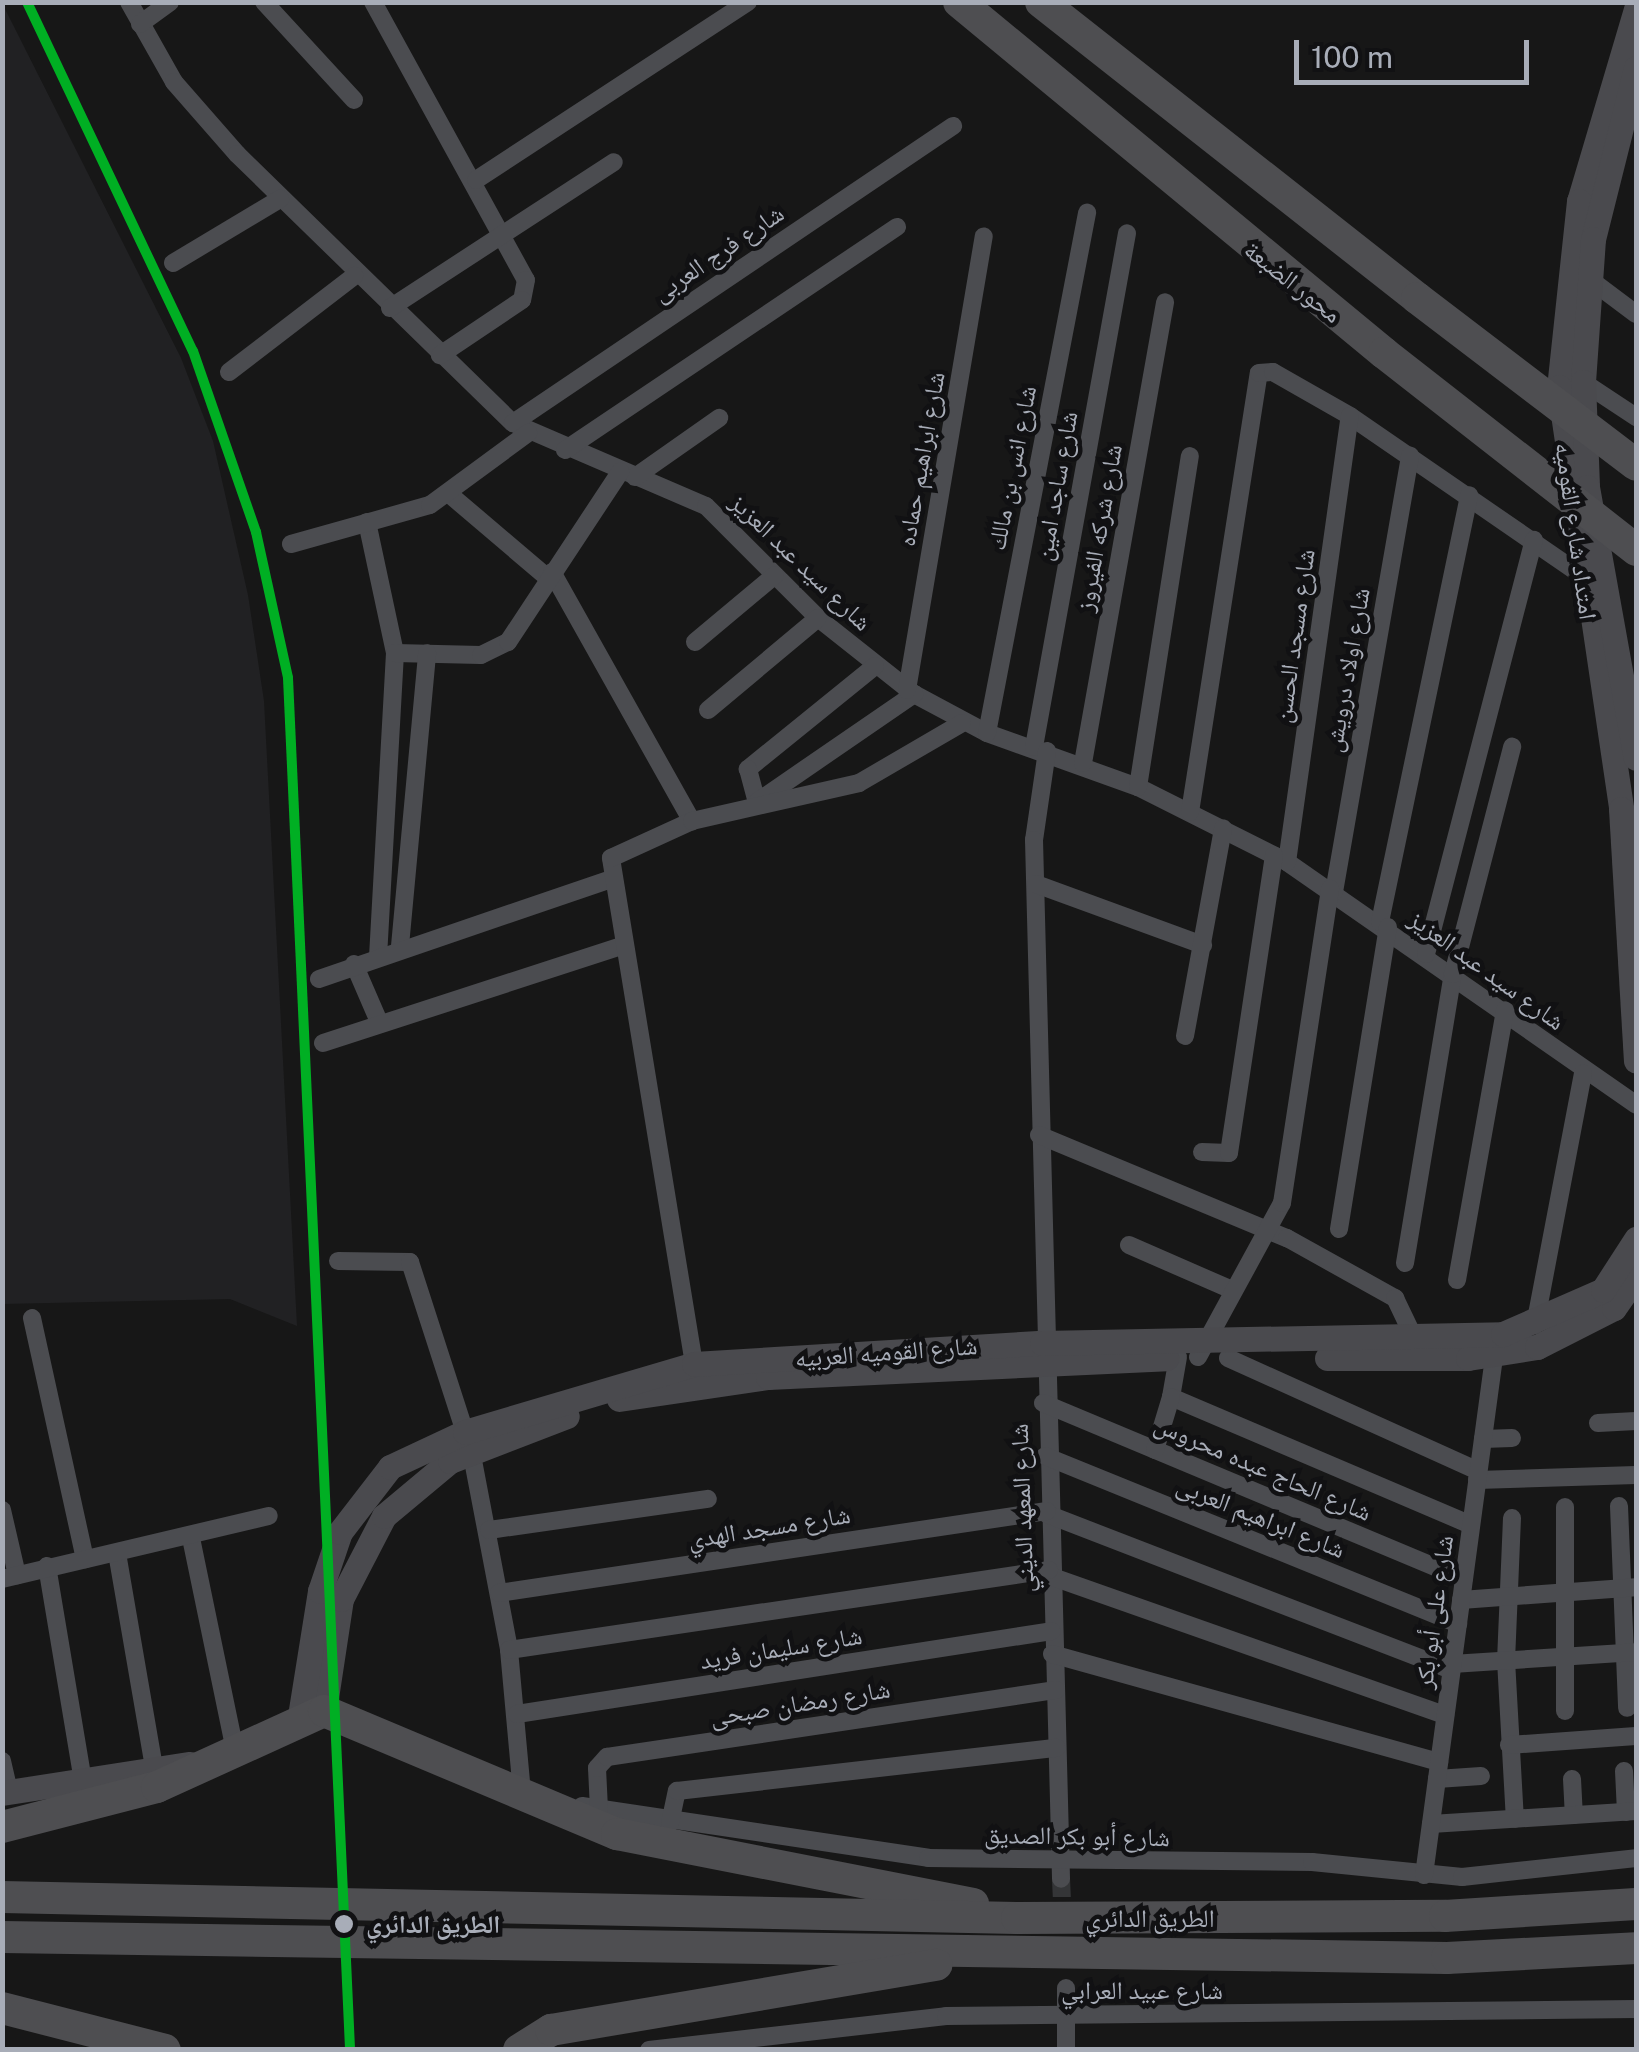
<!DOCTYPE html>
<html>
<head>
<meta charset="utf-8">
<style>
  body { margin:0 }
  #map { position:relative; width:1639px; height:2052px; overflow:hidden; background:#171717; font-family:"Public Sans","Noto Naskh Arabic",sans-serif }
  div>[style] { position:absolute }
  .built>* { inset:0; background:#212123 }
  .street-tunnel>* { height:18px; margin-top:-9px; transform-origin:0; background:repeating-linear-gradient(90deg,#343537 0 18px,transparent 0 27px) }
  .street>* { height:18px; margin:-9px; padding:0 9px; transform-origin:9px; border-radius:9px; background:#4b4c50 }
  .secondary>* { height:25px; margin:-12.5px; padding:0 12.5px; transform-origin:12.5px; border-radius:12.5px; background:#4a4a4e }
  .highway>* { height:32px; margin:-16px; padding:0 16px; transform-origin:16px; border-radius:16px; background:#4e4e51 }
  .highway-bridge>* { height:32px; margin:-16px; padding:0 16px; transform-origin:16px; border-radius:16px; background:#4e4e51 }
  .metro-1>* { height:10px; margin:-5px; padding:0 5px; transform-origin:5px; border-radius:5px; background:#00af23 }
  .dots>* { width:28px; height:28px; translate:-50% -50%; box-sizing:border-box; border:5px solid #111113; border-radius:50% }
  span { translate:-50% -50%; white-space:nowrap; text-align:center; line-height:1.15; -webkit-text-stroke:9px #111113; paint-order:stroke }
  .street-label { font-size:25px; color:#a8adb8 }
  .stop-label { font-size:25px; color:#a8adb8; font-weight:700 }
  .left { translate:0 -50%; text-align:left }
  .frame { position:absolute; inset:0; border:5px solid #a8adb8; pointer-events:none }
  .scale { position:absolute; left:1294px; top:40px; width:235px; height:45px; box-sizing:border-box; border:5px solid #a8adb8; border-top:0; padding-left:12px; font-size:30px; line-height:35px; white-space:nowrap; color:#a8adb8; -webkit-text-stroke:8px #111113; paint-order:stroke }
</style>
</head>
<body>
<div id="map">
  <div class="built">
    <i style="clip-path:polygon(2px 3px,181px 358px,213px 441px,248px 595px,264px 701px,297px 1326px,230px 1299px,3px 1304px)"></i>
  </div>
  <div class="street-tunnel">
    <i style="left:1061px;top:1879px;width:44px;rotate:87.4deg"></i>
  </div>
  <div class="street">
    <i style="left:129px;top:2px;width:92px;rotate:60.6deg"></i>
    <i style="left:174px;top:82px;width:96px;rotate:48.8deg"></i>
    <i style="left:237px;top:154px;width:385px;rotate:44.3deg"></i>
    <i style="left:513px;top:423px;width:210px;rotate:23.3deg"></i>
    <i style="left:706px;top:506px;width:158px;rotate:45deg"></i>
    <i style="left:818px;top:618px;width:122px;rotate:38.4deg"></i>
    <i style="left:914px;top:694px;width:83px;rotate:28.1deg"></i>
    <i style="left:987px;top:733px;width:160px;rotate:19.7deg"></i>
    <i style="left:1138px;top:787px;width:167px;rotate:26.7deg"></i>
    <i style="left:1287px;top:862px;width:425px;rotate:34.8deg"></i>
    <i style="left:264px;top:2px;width:133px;rotate:47.4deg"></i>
    <i style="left:373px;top:2px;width:317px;rotate:61.2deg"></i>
    <i style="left:526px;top:280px;width:20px;rotate:101deg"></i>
    <i style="left:522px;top:300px;width:99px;rotate:146.1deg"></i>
    <i style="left:140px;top:24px;width:37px;rotate:-36deg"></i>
    <i style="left:476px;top:180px;width:325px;rotate:-33.2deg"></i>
    <i style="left:173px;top:263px;width:125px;rotate:-30.9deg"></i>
    <i style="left:1588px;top:278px;width:60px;rotate:36.9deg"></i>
    <i style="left:390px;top:308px;width:267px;rotate:-33.1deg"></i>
    <i style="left:229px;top:372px;width:158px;rotate:-37.5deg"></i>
    <i style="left:1583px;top:382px;width:64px;rotate:33.4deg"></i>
    <i style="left:513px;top:423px;width:531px;rotate:-34.02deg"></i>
    <i style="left:565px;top:450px;width:400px;rotate:-33.9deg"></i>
    <i style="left:635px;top:477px;width:103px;rotate:-35.1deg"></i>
    <i style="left:448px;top:493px;width:131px;rotate:40.4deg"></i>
    <i style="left:367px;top:522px;width:134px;rotate:77.9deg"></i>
    <i style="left:395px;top:653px;width:301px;rotate:93.2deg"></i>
    <i style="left:291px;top:544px;width:144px;rotate:-15.7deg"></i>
    <i style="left:430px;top:505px;width:122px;rotate:-36.3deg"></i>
    <i style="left:552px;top:572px;width:286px;rotate:60.7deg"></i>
    <i style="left:695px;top:642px;width:104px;rotate:-39.9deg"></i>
    <i style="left:395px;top:653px;width:86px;rotate:1.3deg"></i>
    <i style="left:481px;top:655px;width:30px;rotate:-26deg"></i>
    <i style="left:508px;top:642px;width:204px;rotate:-56.6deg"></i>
    <i style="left:875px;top:666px;width:164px;rotate:141deg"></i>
    <i style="left:748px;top:769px;width:34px;rotate:75deg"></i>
    <i style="left:757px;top:802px;width:191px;rotate:-34.5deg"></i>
    <i style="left:907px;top:690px;width:460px;rotate:-80.4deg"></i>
    <i style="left:708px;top:710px;width:143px;rotate:-39.9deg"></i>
    <i style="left:987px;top:733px;width:530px;rotate:-79.11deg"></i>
    <i style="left:1034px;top:747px;width:522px;rotate:-79.74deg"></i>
    <i style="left:1047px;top:751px;width:90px;rotate:98.3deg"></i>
    <i style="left:1034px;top:840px;width:1039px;rotate:88.51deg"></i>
    <i style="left:1083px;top:763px;width:468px;rotate:-79.9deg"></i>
    <i style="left:1138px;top:787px;width:335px;rotate:-81.1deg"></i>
    <i style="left:1190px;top:812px;width:444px;rotate:-81.1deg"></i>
    <i style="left:1259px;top:373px;width:14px;rotate:-4deg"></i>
    <i style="left:1273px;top:372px;width:89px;rotate:29.7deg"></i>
    <i style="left:1350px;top:416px;width:291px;rotate:34.5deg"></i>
    <i style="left:1287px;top:862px;width:450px;rotate:-82deg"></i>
    <i style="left:1036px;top:884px;width:178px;rotate:20.1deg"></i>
    <i style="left:1334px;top:892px;width:443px;rotate:-80.1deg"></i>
    <i style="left:1380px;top:922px;width:436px;rotate:-78.2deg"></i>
    <i style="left:400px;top:946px;width:294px;rotate:-84.7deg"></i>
    <i style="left:1426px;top:954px;width:428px;rotate:-75.4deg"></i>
    <i style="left:354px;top:964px;width:65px;rotate:66.6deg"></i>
    <i style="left:319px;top:979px;width:309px;rotate:-18.9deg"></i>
    <i style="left:1185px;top:1036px;width:211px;rotate:-79.6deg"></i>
    <i style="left:323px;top:1043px;width:313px;rotate:-18deg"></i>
    <i style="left:1039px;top:1135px;width:269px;rotate:22.6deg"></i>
    <i style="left:1287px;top:1238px;width:124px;rotate:29.1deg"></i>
    <i style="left:1395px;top:1298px;width:47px;rotate:64.5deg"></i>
    <i style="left:1202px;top:1152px;width:27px;rotate:2deg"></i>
    <i style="left:1229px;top:1153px;width:301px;rotate:-81.4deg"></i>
    <i style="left:1339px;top:1229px;width:306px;rotate:-80.8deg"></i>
    <i style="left:1129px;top:1245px;width:112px;rotate:23.6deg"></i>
    <i style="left:338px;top:1261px;width:72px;rotate:0.8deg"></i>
    <i style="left:410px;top:1262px;width:179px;rotate:72.1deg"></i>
    <i style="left:1405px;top:1263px;width:293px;rotate:-80.6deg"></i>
    <i style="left:1453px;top:974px;width:235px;rotate:-75.4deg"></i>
    <i style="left:1457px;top:1280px;width:274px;rotate:-79.9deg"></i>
    <i style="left:32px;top:1318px;width:247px;rotate:77.6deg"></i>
    <i style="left:1535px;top:1325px;width:256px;rotate:-79.2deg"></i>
    <i style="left:1178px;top:1357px;width:41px;rotate:99.9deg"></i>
    <i style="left:1171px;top:1397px;width:326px;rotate:23.1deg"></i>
    <i style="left:1198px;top:1357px;width:175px;rotate:-61.4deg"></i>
    <i style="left:1282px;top:1203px;width:318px;rotate:-81.3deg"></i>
    <i style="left:1228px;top:1358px;width:274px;rotate:24.3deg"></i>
    <i style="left:694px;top:1364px;width:513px;rotate:-99.32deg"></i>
    <i style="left:611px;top:858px;width:89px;rotate:-24.6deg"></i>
    <i style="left:692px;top:821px;width:171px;rotate:-12.8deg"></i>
    <i style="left:859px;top:783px;width:119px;rotate:-30.2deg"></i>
    <i style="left:1043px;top:1403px;width:456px;rotate:22.7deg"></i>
    <i style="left:1598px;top:1423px;width:38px;rotate:-3deg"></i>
    <i style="left:1483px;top:1439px;width:29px;rotate:-2deg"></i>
    <i style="left:471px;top:1450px;width:204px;rotate:79.2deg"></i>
    <i style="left:509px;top:1650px;width:145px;rotate:84.8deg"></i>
    <i style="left:1155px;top:1450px;width:55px;rotate:-73.2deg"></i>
    <i style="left:1045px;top:1456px;width:446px;rotate:22.1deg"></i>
    <i style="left:1477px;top:1480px;width:159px;rotate:-1.8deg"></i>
    <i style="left:1619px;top:1506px;width:202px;rotate:87.7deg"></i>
    <i style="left:2px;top:1510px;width:67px;rotate:77deg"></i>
    <i style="left:1047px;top:1514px;width:433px;rotate:21.1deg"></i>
    <i style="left:1512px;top:1518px;width:142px;rotate:92.4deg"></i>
    <i style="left:1506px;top:1660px;width:159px;rotate:86.8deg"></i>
    <i style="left:489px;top:1530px;width:221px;rotate:-8.1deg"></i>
    <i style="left:191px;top:1538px;width:212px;rotate:78.3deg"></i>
    <i style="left:117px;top:1553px;width:229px;rotate:80.2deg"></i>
    <i style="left:47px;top:1566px;width:217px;rotate:80.5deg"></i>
    <i style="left:1050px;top:1576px;width:419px;rotate:19.4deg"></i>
    <i style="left:2px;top:1579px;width:274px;rotate:-13.3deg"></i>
    <i style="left:499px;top:1593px;width:554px;rotate:-8.51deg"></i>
    <i style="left:1461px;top:1600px;width:175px;rotate:-4.2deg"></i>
    <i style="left:509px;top:1650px;width:546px;rotate:-8.43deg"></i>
    <i style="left:1052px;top:1654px;width:402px;rotate:15.6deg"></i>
    <i style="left:1452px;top:1664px;width:184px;rotate:-3.7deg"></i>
    <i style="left:1565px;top:1711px;width:204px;rotate:-90deg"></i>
    <i style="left:517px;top:1714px;width:541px;rotate:-8.82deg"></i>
    <i style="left:1509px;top:1745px;width:127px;rotate:-4.1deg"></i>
    <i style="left:2px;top:1761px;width:32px;rotate:77deg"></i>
    <i style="left:1624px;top:1771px;width:41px;rotate:87.2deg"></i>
    <i style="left:1437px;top:1779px;width:44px;rotate:-3.9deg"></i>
    <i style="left:1572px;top:1779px;width:36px;rotate:87deg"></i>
    <i style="left:582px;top:1806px;width:350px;rotate:8.5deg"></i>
    <i style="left:928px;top:1858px;width:384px;rotate:0.6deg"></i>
    <i style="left:1312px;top:1862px;width:151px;rotate:5.7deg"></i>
    <i style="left:1462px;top:1877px;width:175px;rotate:-6.2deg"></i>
    <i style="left:599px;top:1809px;width:41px;rotate:-92.8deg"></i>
    <i style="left:597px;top:1768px;width:15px;rotate:-48deg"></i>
    <i style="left:607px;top:1757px;width:454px;rotate:-8.5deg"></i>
    <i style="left:670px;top:1823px;width:33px;rotate:-78deg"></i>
    <i style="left:677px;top:1791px;width:382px;rotate:-6.5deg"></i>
    <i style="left:1431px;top:1824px;width:205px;rotate:-3.6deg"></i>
    <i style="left:1424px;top:1875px;width:523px;rotate:-82.3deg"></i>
    <i style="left:649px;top:2050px;width:299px;rotate:-6.5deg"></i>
    <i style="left:946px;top:2016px;width:690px;rotate:-0.58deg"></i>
    <i style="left:1066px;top:2050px;width:62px;rotate:-90deg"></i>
  </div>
  <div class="secondary">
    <i style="left:1636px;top:9px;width:200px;rotate:106.5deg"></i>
    <i style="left:1579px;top:201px;width:187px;rotate:96.1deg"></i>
    <i style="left:1559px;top:387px;width:427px;rotate:81.6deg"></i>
    <i style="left:1621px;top:809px;width:252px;rotate:86.6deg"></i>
    <i style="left:1636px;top:68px;width:176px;rotate:104.1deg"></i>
    <i style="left:1593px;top:239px;width:143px;rotate:94deg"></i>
    <i style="left:1583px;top:382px;width:105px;rotate:87.8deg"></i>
    <i style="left:1587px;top:487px;width:275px;rotate:79.8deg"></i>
    <i style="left:1327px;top:1358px;width:141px"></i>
    <i style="left:1468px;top:1358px;width:70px;rotate:-9.1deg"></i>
    <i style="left:1537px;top:1347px;width:86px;rotate:-26.9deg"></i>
    <i style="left:1614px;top:1308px;width:38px;rotate:-55deg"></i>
    <i style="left:619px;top:1399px;width:151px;rotate:-8.4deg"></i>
    <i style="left:768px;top:1377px;width:399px;rotate:-2.7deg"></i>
    <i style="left:324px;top:1711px;width:113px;rotate:-81.4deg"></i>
    <i style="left:341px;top:1599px;width:93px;rotate:-62.6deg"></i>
    <i style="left:384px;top:1516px;width:86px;rotate:-39.8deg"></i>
    <i style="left:450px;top:1461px;width:125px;rotate:-21deg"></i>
    <i style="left:300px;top:1716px;width:127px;rotate:-80.9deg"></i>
    <i style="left:320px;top:1591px;width:62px;rotate:-71.3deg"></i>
    <i style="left:340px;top:1532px;width:82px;rotate:-52.4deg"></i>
    <i style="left:390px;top:1467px;width:83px;rotate:-25deg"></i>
    <i style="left:465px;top:1432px;width:239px;rotate:-16.5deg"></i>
    <i style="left:694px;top:1364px;width:349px;rotate:-3.5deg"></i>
    <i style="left:1042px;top:1343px;width:461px;rotate:-1.1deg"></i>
    <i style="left:1503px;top:1334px;width:109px;rotate:-23.7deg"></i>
    <i style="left:1603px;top:1290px;width:61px;rotate:-57.1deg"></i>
    <i style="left:2px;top:1793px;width:190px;rotate:-8.8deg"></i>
  </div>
  <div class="highway">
    <i style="left:959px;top:2px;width:551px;rotate:39.55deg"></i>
    <i style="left:1041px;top:2px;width:479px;rotate:38.2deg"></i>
    <i style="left:2px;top:1827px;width:160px;rotate:-14.5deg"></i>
    <i style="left:157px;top:1787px;width:183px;rotate:-24.5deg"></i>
    <i style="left:324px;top:1711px;width:318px;rotate:22.8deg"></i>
    <i style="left:617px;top:1834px;width:363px;rotate:11.1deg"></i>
    <i style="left:2px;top:1897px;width:1015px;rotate:1.19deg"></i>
    <i style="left:1017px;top:1918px;width:428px;rotate:-0.3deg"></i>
    <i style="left:1445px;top:1916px;width:191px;rotate:-3.6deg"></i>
    <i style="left:2px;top:1937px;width:1445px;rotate:0.83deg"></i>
    <i style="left:1447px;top:1958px;width:189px;rotate:-3deg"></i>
    <i style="left:2px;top:2008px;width:168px;rotate:14.4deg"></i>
    <i style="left:519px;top:2050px;width:38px;rotate:-32deg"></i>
    <i style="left:551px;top:2030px;width:391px;rotate:-9.6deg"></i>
  </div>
  <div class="highway-bridge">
    <i style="left:1417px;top:298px;width:275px;rotate:37.3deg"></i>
    <i style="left:1384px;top:353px;width:320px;rotate:38deg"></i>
  </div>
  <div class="metro-1">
    <i style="left:27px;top:2px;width:386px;rotate:64.6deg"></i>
    <i style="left:193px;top:351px;width:192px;rotate:70.8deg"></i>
    <i style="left:256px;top:532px;width:149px;rotate:77.6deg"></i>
    <i style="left:288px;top:678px;width:1373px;rotate:87.41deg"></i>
  </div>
  <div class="dots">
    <i style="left:344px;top:1924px;background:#a8adb8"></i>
  </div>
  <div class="street-label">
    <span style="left:718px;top:253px;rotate:-34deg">شارع فرج العربى</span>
    <span style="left:1293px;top:282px;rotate:38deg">محور الضبعة</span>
    <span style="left:921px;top:459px;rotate:-80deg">شارع ابراهيم حماده</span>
    <span style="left:1012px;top:468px;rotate:-79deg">شارع انس بن مالك</span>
    <span style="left:1056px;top:486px;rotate:-80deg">شارع ساجد امين</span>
    <span style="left:1099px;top:528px;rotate:-80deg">شارع شركه الفيروز</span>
    <span style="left:1576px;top:531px;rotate:82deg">امتداد شارع القوميه</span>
    <span style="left:801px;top:562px;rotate:44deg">شارع سيد عبد العزيز</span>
    <span style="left:1294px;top:636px;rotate:-82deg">شارع مسجد الحسن</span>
    <span style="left:1347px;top:670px;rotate:-80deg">شارع اولاد درويش</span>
    <span style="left:1487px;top:970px;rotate:36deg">شارع سيد عبد العزيز</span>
    <span style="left:886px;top:1352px;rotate:-4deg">شارع القوميه العربيه</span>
    <span style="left:1263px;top:1468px;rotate:23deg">شارع الحاج عبده محروس</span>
    <span style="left:1022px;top:1508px;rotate:-92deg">شارع المعهد الديني</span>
    <span style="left:1261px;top:1517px;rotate:22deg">شارع ابراهيم العربى</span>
    <span style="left:769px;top:1527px;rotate:-9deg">شارع مسجد الهدي</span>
    <span style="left:1434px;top:1612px;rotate:-82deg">شارع على أبو بكر</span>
    <span style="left:781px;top:1648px;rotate:-9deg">شارع سليمان فريد</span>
    <span style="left:800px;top:1703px;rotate:-9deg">شارع رمضان صبحى</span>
    <span style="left:1077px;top:1836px;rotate:1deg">شارع أبو بكر الصديق</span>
    <span style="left:1150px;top:1918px">الطريق الدائري</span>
    <span style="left:1142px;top:1990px">شارع عبيد العرابي</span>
  </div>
  <div class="stop-label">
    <span class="left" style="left:366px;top:1924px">الطريق الدائري</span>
  </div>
  <div class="frame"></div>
  <div class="scale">100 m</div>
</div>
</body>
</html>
